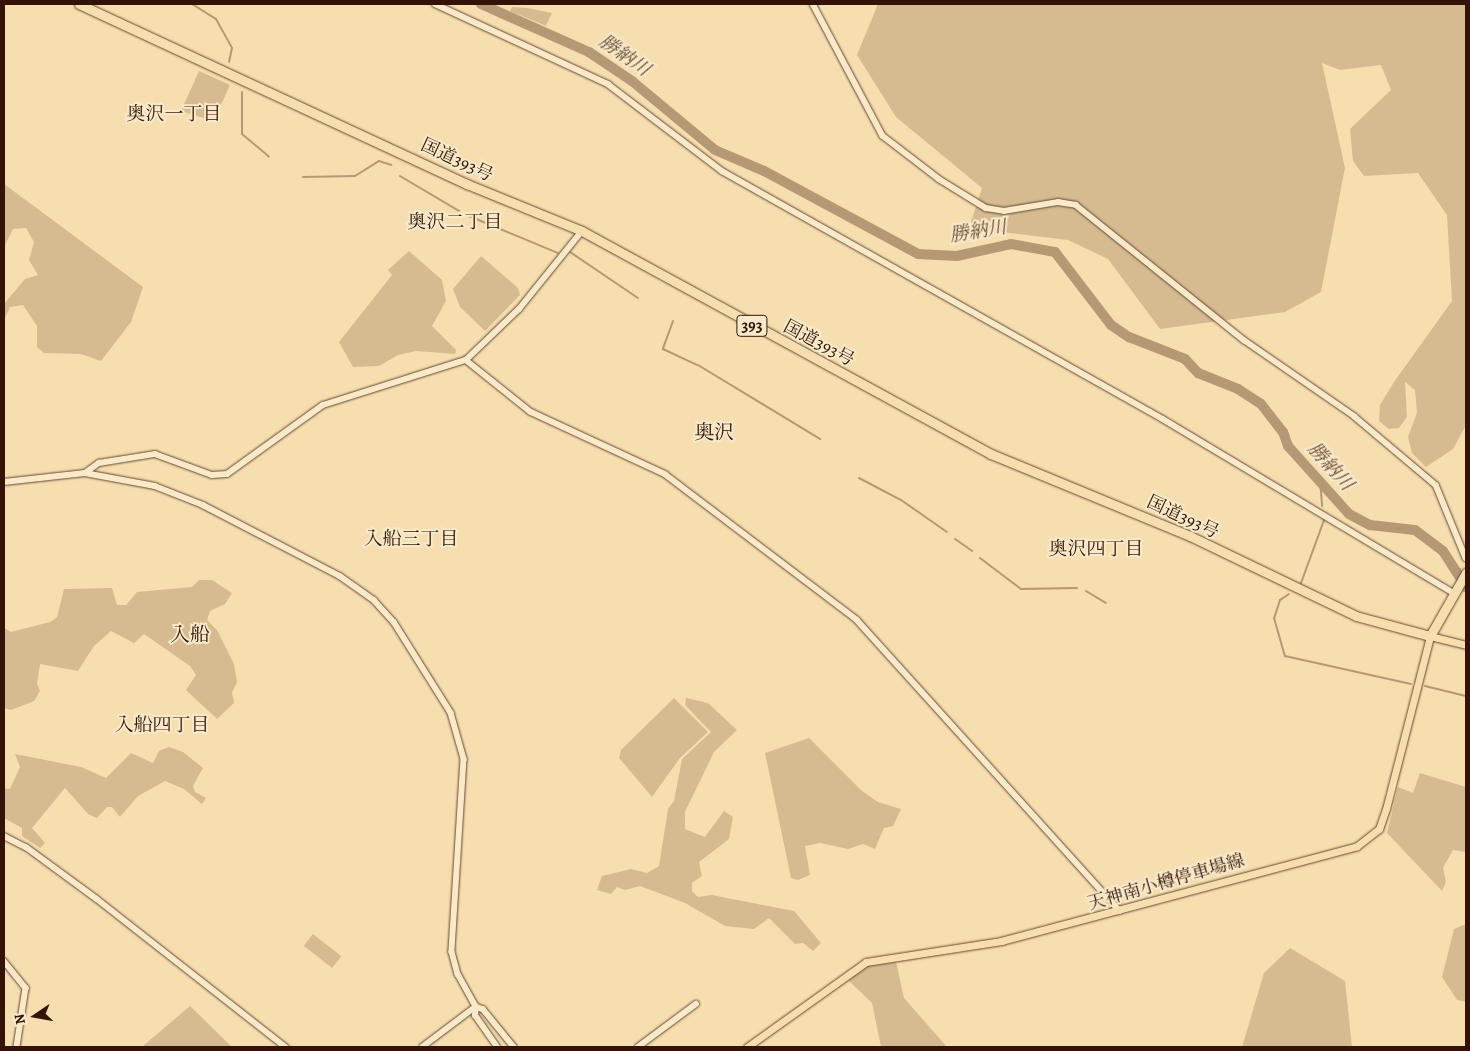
<!DOCTYPE html>
<html>
<head>
<meta charset="utf-8">
<style>
  body { margin:0 }
  #map { position:relative; width:1470px; height:1051px; overflow:hidden; background:#f7deae; font-family:Alegreya,"Noto Serif JP",serif }
  div>[style] { position:absolute }
  .green>* { inset:0; background:#d6bb91; transform-origin:0 0 }
  .stream>* { height:2px; margin:-1px; padding:0 1px; transform-origin:1px; border-radius:1px; background:#b59975 }
  .river>* { height:10px; margin:-5px; padding:0 5px; transform-origin:5px; border-radius:5px; background:#b59975 }
  .roads { filter:drop-shadow(0 0 1px #654630) drop-shadow(0 0 1px #654630) }
  .minor>* { height:5.5px; margin:-2.75px; padding:0 2.75px; transform-origin:2.75px; border-radius:2.75px; background:#faeaca }
  .major>* { height:7px; margin:-3.5px; padding:0 3.5px; transform-origin:3.5px; border-radius:3.5px; background:#f7deae }
  .highway>* { height:9px; margin:-4.5px; padding:0 4.5px; transform-origin:4.5px; border-radius:4.5px; background:#f7deae }
  span { translate:-50% -50%; white-space:nowrap; text-align:center; line-height:1.15; -webkit-text-stroke:4px #faeaca; paint-order:stroke }
  .shield-label span { padding:1px 4px; background:#faeaca; border:1px solid; border-radius:4px; -webkit-text-stroke-width:0 }
  .shield-label { font-size:16px; color:#341306; font-weight:700 }
  .street-label { font-size:18px; color:#341306 }
  .water-label { font-size:19px; color:#684932; font-style:italic }
  .neighbourhood-label { font-size:19px; color:#341306 }
  .quarter-label { font-size:20px; color:#341306 }
  .frame { position:absolute; inset:0; border:5px solid #341306; pointer-events:none }
  .north { position:absolute; left:10px; top:991px; width:50px; height:50px; -webkit-text-stroke:4px #faeaca; paint-order:stroke; rotate:258deg; font-size:14px; font-weight:700; line-height:20px; text-align:center; color:#341306 }
  .north::after { content:''; display:block; margin:auto; width:18px; height:22px; background:#341306; clip-path:polygon(50% 0,100% 100%,50% 72%,0 100%) }
</style>
</head>
<body>
<div id="map">
  <div class="green">
    <i style="clip-path:polygon(878px 4px,1466px 4px,1466px 425px,1453px 449px,1426px 467px,1412px 453px,1408px 437px,1417px 413px,1415px 390px,1405px 382px,1407px 417px,1399px 428px,1389px 429px,1379px 421px,1380px 405px,1394px 382px,1452px 301px,1447px 215px,1418px 173px,1364px 176px,1353px 161px,1350px 129px,1391px 90px,1381px 65px,1340px 70px,1322px 63px,1345px 168px,1321px 292px,1285px 312px,1160px 329px,1108px 259px,1068px 240px,969px 228px,982px 188px,896px 117px,857px 55px)"></i>
    <i style="clip-path:polygon(512px 7px,528px 8px,552px 13px,546px 26px,510px 11px)"></i>
    <i style="clip-path:polygon(199px 71px,230px 85px,215px 118px,210px 120px,181px 111px)"></i>
    <i style="clip-path:polygon(4px 184px,143px 287px,131px 322px,101px 361px,81px 354px,44px 353px,37px 347px,37px 326px,23px 305px,10px 307px,4px 320px,4px 304px,25px 279px,38px 275px,29px 260px,34px 242px,26px 228px,13px 229px,4px 247px)"></i>
    <i style="clip-path:polygon(409px 251px,442px 280px,446px 301px,432px 326px,456px 350px,455px 354px,416px 351px,398px 355px,379px 366px,353px 367px,339px 342px,392px 275px,388px 270px)"></i>
    <i style="clip-path:polygon(481px 256px,518px 288px,520px 295px,485px 331px,460px 307px,453px 289px)"></i>
    <i style="clip-path:polygon(199px 580px,212px 580px,232px 593px,225px 604px,210px 611px,207px 620px,217px 630px,234px 664px,237px 682px,232px 693px,234px 703px,217px 719px,186px 690px,196px 675px,190px 666px,144px 634px,134px 643px,111px 631px,94px 646px,78px 671px,40px 664px,37px 684px,40px 691px,34px 701px,11px 710px,4px 708px,4px 628px,11px 632px,50px 622px,57px 617px,64px 589px,112px 588px,117px 605px,126px 605px,137px 592px,192px 587px)"></i>
    <i style="clip-path:polygon(674px 698px,708px 732px,680px 758px,652px 797px,619px 758px,621px 750px)"></i>
    <i style="clip-path:polygon(686px 698px,708px 703px,737px 730px,714px 752px,685px 812px,685px 829px,705px 837px,724px 811px,733px 817px,729px 839px,699px 862px,702px 876px,692px 883px,692px 891px,698px 897px,712px 895px,794px 911px,821px 943px,813px 951px,803px 943px,795px 944px,769px 918px,754px 929px,725px 926px,685px 903px,640px 886px,625px 890px,617px 887px,611px 894px,597px 890px,602px 876px,631px 869px,647px 873px,659px 866px,668px 809px,674px 801px,682px 759px,711px 732px,685px 705px)"></i>
    <i style="clip-path:polygon(809px 738px,862px 791px,878px 802px,901px 809px,893px 826px,884px 828px,875px 849px,863px 844px,848px 849px,820px 843px,805px 846px,810px 875px,798px 880px,791px 878px,765px 753px)"></i>
    <i style="clip-path:polygon(169px 747px,183px 752px,203px 768px,193px 786px,195px 792px,206px 798px,202px 804px,184px 789px,165px 781px,138px 796px,120px 817px,112px 807px,107px 807px,97px 818px,88px 814px,65px 788px,32px 828px,45px 843px,40px 848px,22px 836px,22px 828px,4px 818px,4px 788px,10px 789px,20px 767px,15px 754px,81px 767px,106px 778px,131px 753px,153px 763px,159px 751px)"></i>
    <i style="clip-path:polygon(1420px 773px,1466px 787px,1466px 852px,1453px 850px,1443px 868px,1446px 882px,1442px 891px,1387px 833px,1398px 787px,1413px 793px)"></i>
    <i style="clip-path:polygon(1466px 924px,1466px 1002px,1457px 1000px,1442px 977px,1454px 929px)"></i>
    <i style="left:313px;top:934px;width:36px;height:15px;rotate:38deg"></i>
    <i style="clip-path:polygon(1290px 948px,1345px 981px,1352px 1047px,1242px 1047px,1264px 973px)"></i>
    <i style="clip-path:polygon(896px 962px,904px 998px,947px 1047px,881px 1047px,872px 1003px,847px 979px,866px 966px)"></i>
    <i style="clip-path:polygon(190px 1006px,232px 1047px,142px 1047px,143px 1046px)"></i>
  </div>
  <div class="stream">
    <i style="left:192px;top:4px;width:28px;rotate:32deg"></i>
    <i style="left:216px;top:19px;width:33px;rotate:61deg"></i>
    <i style="left:232px;top:48px;width:14px;rotate:102deg"></i>
    <i style="left:242px;top:92px;width:42px;rotate:90deg"></i>
    <i style="left:242px;top:134px;width:35px;rotate:40deg"></i>
    <i style="left:400px;top:176px;width:69px;rotate:30.7deg"></i>
    <i style="left:303px;top:177px;width:52px;rotate:-1.1deg"></i>
    <i style="left:355px;top:176px;width:28px;rotate:-32deg"></i>
    <i style="left:379px;top:161px;width:13px;rotate:18deg"></i>
    <i style="left:469px;top:216px;width:96px;rotate:22.6deg"></i>
    <i style="left:570px;top:252px;width:82px;rotate:34.1deg"></i>
    <i style="left:673px;top:321px;width:30px;rotate:110deg"></i>
    <i style="left:663px;top:349px;width:38px;rotate:25deg"></i>
    <i style="left:698px;top:365px;width:143px;rotate:31.2deg"></i>
    <i style="left:859px;top:478px;width:47px;rotate:27.6deg"></i>
    <i style="left:901px;top:500px;width:56px;rotate:34.8deg"></i>
    <i style="left:1320px;top:481px;width:25px;rotate:85deg"></i>
    <i style="left:955px;top:539px;width:21px;rotate:35deg"></i>
    <i style="left:980px;top:558px;width:51px;rotate:37.1deg"></i>
    <i style="left:1021px;top:589px;width:56px;rotate:-1deg"></i>
    <i style="left:1456px;top:573px;width:6px;rotate:-45deg"></i>
    <i style="left:1301px;top:583px;width:67px;rotate:-69.9deg"></i>
    <i style="left:1086px;top:591px;width:23px;rotate:31deg"></i>
    <i style="left:1289px;top:594px;width:11px;rotate:146deg"></i>
    <i style="left:1280px;top:600px;width:19px;rotate:108deg"></i>
    <i style="left:1274px;top:618px;width:40px;rotate:74deg"></i>
    <i style="left:1285px;top:656px;width:129px;rotate:12.5deg"></i>
    <i style="left:1425px;top:686px;width:42px;rotate:13.7deg"></i>
  </div>
  <div class="river">
    <i style="left:481px;top:4px;width:118px;rotate:24deg"></i>
    <i style="left:589px;top:52px;width:52px;rotate:34deg"></i>
    <i style="left:632px;top:81px;width:108px;rotate:39.7deg"></i>
    <i style="left:715px;top:150px;width:53px;rotate:23.2deg"></i>
    <i style="left:764px;top:171px;width:175px;rotate:28.3deg"></i>
    <i style="left:918px;top:254px;width:39px;rotate:3deg"></i>
    <i style="left:957px;top:256px;width:55px;rotate:-12.5deg"></i>
    <i style="left:1011px;top:244px;width:45px;rotate:10.3deg"></i>
    <i style="left:1055px;top:252px;width:92px;rotate:52.5deg"></i>
    <i style="left:1111px;top:325px;width:22px;rotate:34deg"></i>
    <i style="left:1129px;top:337px;width:60px;rotate:21.4deg"></i>
    <i style="left:1185px;top:359px;width:19px;rotate:47deg"></i>
    <i style="left:1198px;top:373px;width:43px;rotate:21.8deg"></i>
    <i style="left:1238px;top:389px;width:27px;rotate:33deg"></i>
    <i style="left:1261px;top:404px;width:36px;rotate:52deg"></i>
    <i style="left:1283px;top:432px;width:15px;rotate:70deg"></i>
    <i style="left:1288px;top:446px;width:91px;rotate:48.1deg"></i>
    <i style="left:1349px;top:514px;width:24px;rotate:28deg"></i>
    <i style="left:1370px;top:525px;width:45px;rotate:6.3deg"></i>
    <i style="left:1415px;top:530px;width:35px;rotate:37deg"></i>
    <i style="left:1443px;top:551px;width:43px;rotate:57.4deg"></i>
  </div>
  <div class="roads">
    <div class="minor">
      <i style="left:435px;top:4px;width:191px;rotate:24.8deg"></i>
      <i style="left:608px;top:84px;width:143px;rotate:37.3deg"></i>
      <i style="left:722px;top:171px;width:506px;rotate:29.35deg"></i>
      <i style="left:1163px;top:419px;width:339px;rotate:30.9deg"></i>
      <i style="left:813px;top:4px;width:149px;rotate:62.1deg"></i>
      <i style="left:883px;top:136px;width:71px;rotate:37.5deg"></i>
      <i style="left:939px;top:179px;width:55px;rotate:31.7deg"></i>
      <i style="left:986px;top:208px;width:18px;rotate:9deg"></i>
      <i style="left:1004px;top:211px;width:55px;rotate:-9.5deg"></i>
      <i style="left:1058px;top:202px;width:18px;rotate:9deg"></i>
      <i style="left:1076px;top:205px;width:216px;rotate:38.8deg"></i>
      <i style="left:1244px;top:340px;width:134px;rotate:34.6deg"></i>
      <i style="left:1354px;top:416px;width:107px;rotate:40.1deg"></i>
      <i style="left:1436px;top:485px;width:79px;rotate:67.7deg"></i>
      <i style="left:466px;top:360px;width:83px;rotate:38.7deg"></i>
      <i style="left:531px;top:412px;width:148px;rotate:24.8deg"></i>
      <i style="left:665px;top:474px;width:241px;rotate:37.2deg"></i>
      <i style="left:857px;top:620px;width:392px;rotate:47.9deg"></i>
      <i style="left:85px;top:473px;width:17px;rotate:-36deg"></i>
      <i style="left:99px;top:463px;width:57px;rotate:-9.1deg"></i>
      <i style="left:155px;top:454px;width:61px;rotate:20.2deg"></i>
      <i style="left:212px;top:475px;width:15px;rotate:-4deg"></i>
      <i style="left:227px;top:474px;width:118px;rotate:-35.7deg"></i>
      <i style="left:323px;top:405px;width:150px;rotate:-17.5deg"></i>
      <i style="left:466px;top:360px;width:74px;rotate:-43.9deg"></i>
      <i style="left:519px;top:309px;width:100px;rotate:-51.1deg"></i>
      <i style="left:4px;top:482px;width:81px;rotate:-6.3deg"></i>
      <i style="left:85px;top:473px;width:71px;rotate:10.5deg"></i>
      <i style="left:155px;top:486px;width:52px;rotate:21.6deg"></i>
      <i style="left:203px;top:505px;width:154px;rotate:27.4deg"></i>
      <i style="left:340px;top:576px;width:42px;rotate:35.2deg"></i>
      <i style="left:374px;top:600px;width:30px;rotate:48deg"></i>
      <i style="left:394px;top:622px;width:107px;rotate:57.9deg"></i>
      <i style="left:451px;top:713px;width:48px;rotate:74.2deg"></i>
      <i style="left:464px;top:759px;width:193px;rotate:93.6deg"></i>
      <i style="left:452px;top:952px;width:23px;rotate:75deg"></i>
      <i style="left:458px;top:974px;width:38px;rotate:61deg"></i>
      <i style="left:476px;top:1007px;width:66px;rotate:143deg"></i>
      <i style="left:4px;top:836px;width:25px;rotate:27deg"></i>
      <i style="left:26px;top:847px;width:88px;rotate:36.2deg"></i>
      <i style="left:97px;top:899px;width:240px;rotate:38.1deg"></i>
      <i style="left:4px;top:961px;width:35px;rotate:51deg"></i>
      <i style="left:26px;top:988px;width:60px;rotate:98.7deg"></i>
      <i style="left:497px;top:1047px;width:38px;rotate:-125deg"></i>
      <i style="left:475px;top:1016px;width:9px;rotate:-84deg"></i>
      <i style="left:476px;top:1007px;width:7px;rotate:16deg"></i>
      <i style="left:483px;top:1009px;width:49px;rotate:50.8deg"></i>
      <i style="left:638px;top:1047px;width:72px;rotate:-36.6deg"></i>
    </div>
    <div class="major">
      <i style="left:747px;top:1047px;width:146px;rotate:-35.5deg"></i>
      <i style="left:866px;top:962px;width:137px;rotate:-8.8deg"></i>
      <i style="left:1001px;top:941px;width:368px;rotate:-14.9deg"></i>
      <i style="left:1357px;top:846px;width:28px;rotate:-38deg"></i>
      <i style="left:1379px;top:829px;width:21px;rotate:-71deg"></i>
      <i style="left:1386px;top:809px;width:179px;rotate:-75.7deg"></i>
      <i style="left:1430px;top:636px;width:37px;rotate:14deg"></i>
    </div>
    <div class="highway">
      <i style="left:79px;top:4px;width:428px;rotate:24.9deg"></i>
      <i style="left:467px;top:184px;width:124px;rotate:22.2deg"></i>
      <i style="left:582px;top:231px;width:466px;rotate:28.6deg"></i>
      <i style="left:991px;top:454px;width:215px;rotate:22.4deg"></i>
      <i style="left:1190px;top:536px;width:184px;rotate:25.7deg"></i>
      <i style="left:1356px;top:616px;width:77px;rotate:15.1deg"></i>
      <i style="left:1430px;top:636px;width:73px;rotate:-60.3deg"></i>
    </div>
  </div>
  <div class="shield-label">
    <span style="left:752px;top:326px">393</span>
  </div>
  <div class="street-label">
    <span style="left:457px;top:160px;rotate:25deg">国道393号</span>
    <span style="left:819px;top:343px;rotate:28deg">国道393号</span>
    <span style="left:1183px;top:517px;rotate:25deg">国道393号</span>
    <span style="left:1166px;top:882px;rotate:-16deg">天神南小樽停車場線</span>
  </div>
  <div class="water-label">
    <span style="left:624px;top:56px;rotate:35deg">勝納川</span>
    <span style="left:978px;top:232px;rotate:-9deg">勝納川</span>
    <span style="left:1330px;top:467px;rotate:48deg">勝納川</span>
  </div>
  <div class="neighbourhood-label">
    <span style="left:174px;top:115px">奥沢一丁目</span>
    <span style="left:455px;top:223px">奥沢二丁目</span>
    <span style="left:411px;top:540px">入船三丁目</span>
    <span style="left:1096px;top:550px">奥沢四丁目</span>
    <span style="left:162px;top:726px">入船四丁目</span>
  </div>
  <div class="quarter-label">
    <span style="left:714px;top:432px">奥沢</span>
    <span style="left:190px;top:634px">入船</span>
  </div>
  <div class="frame"></div>
  <div class="north">N</div>
</div>
</body>
</html>
